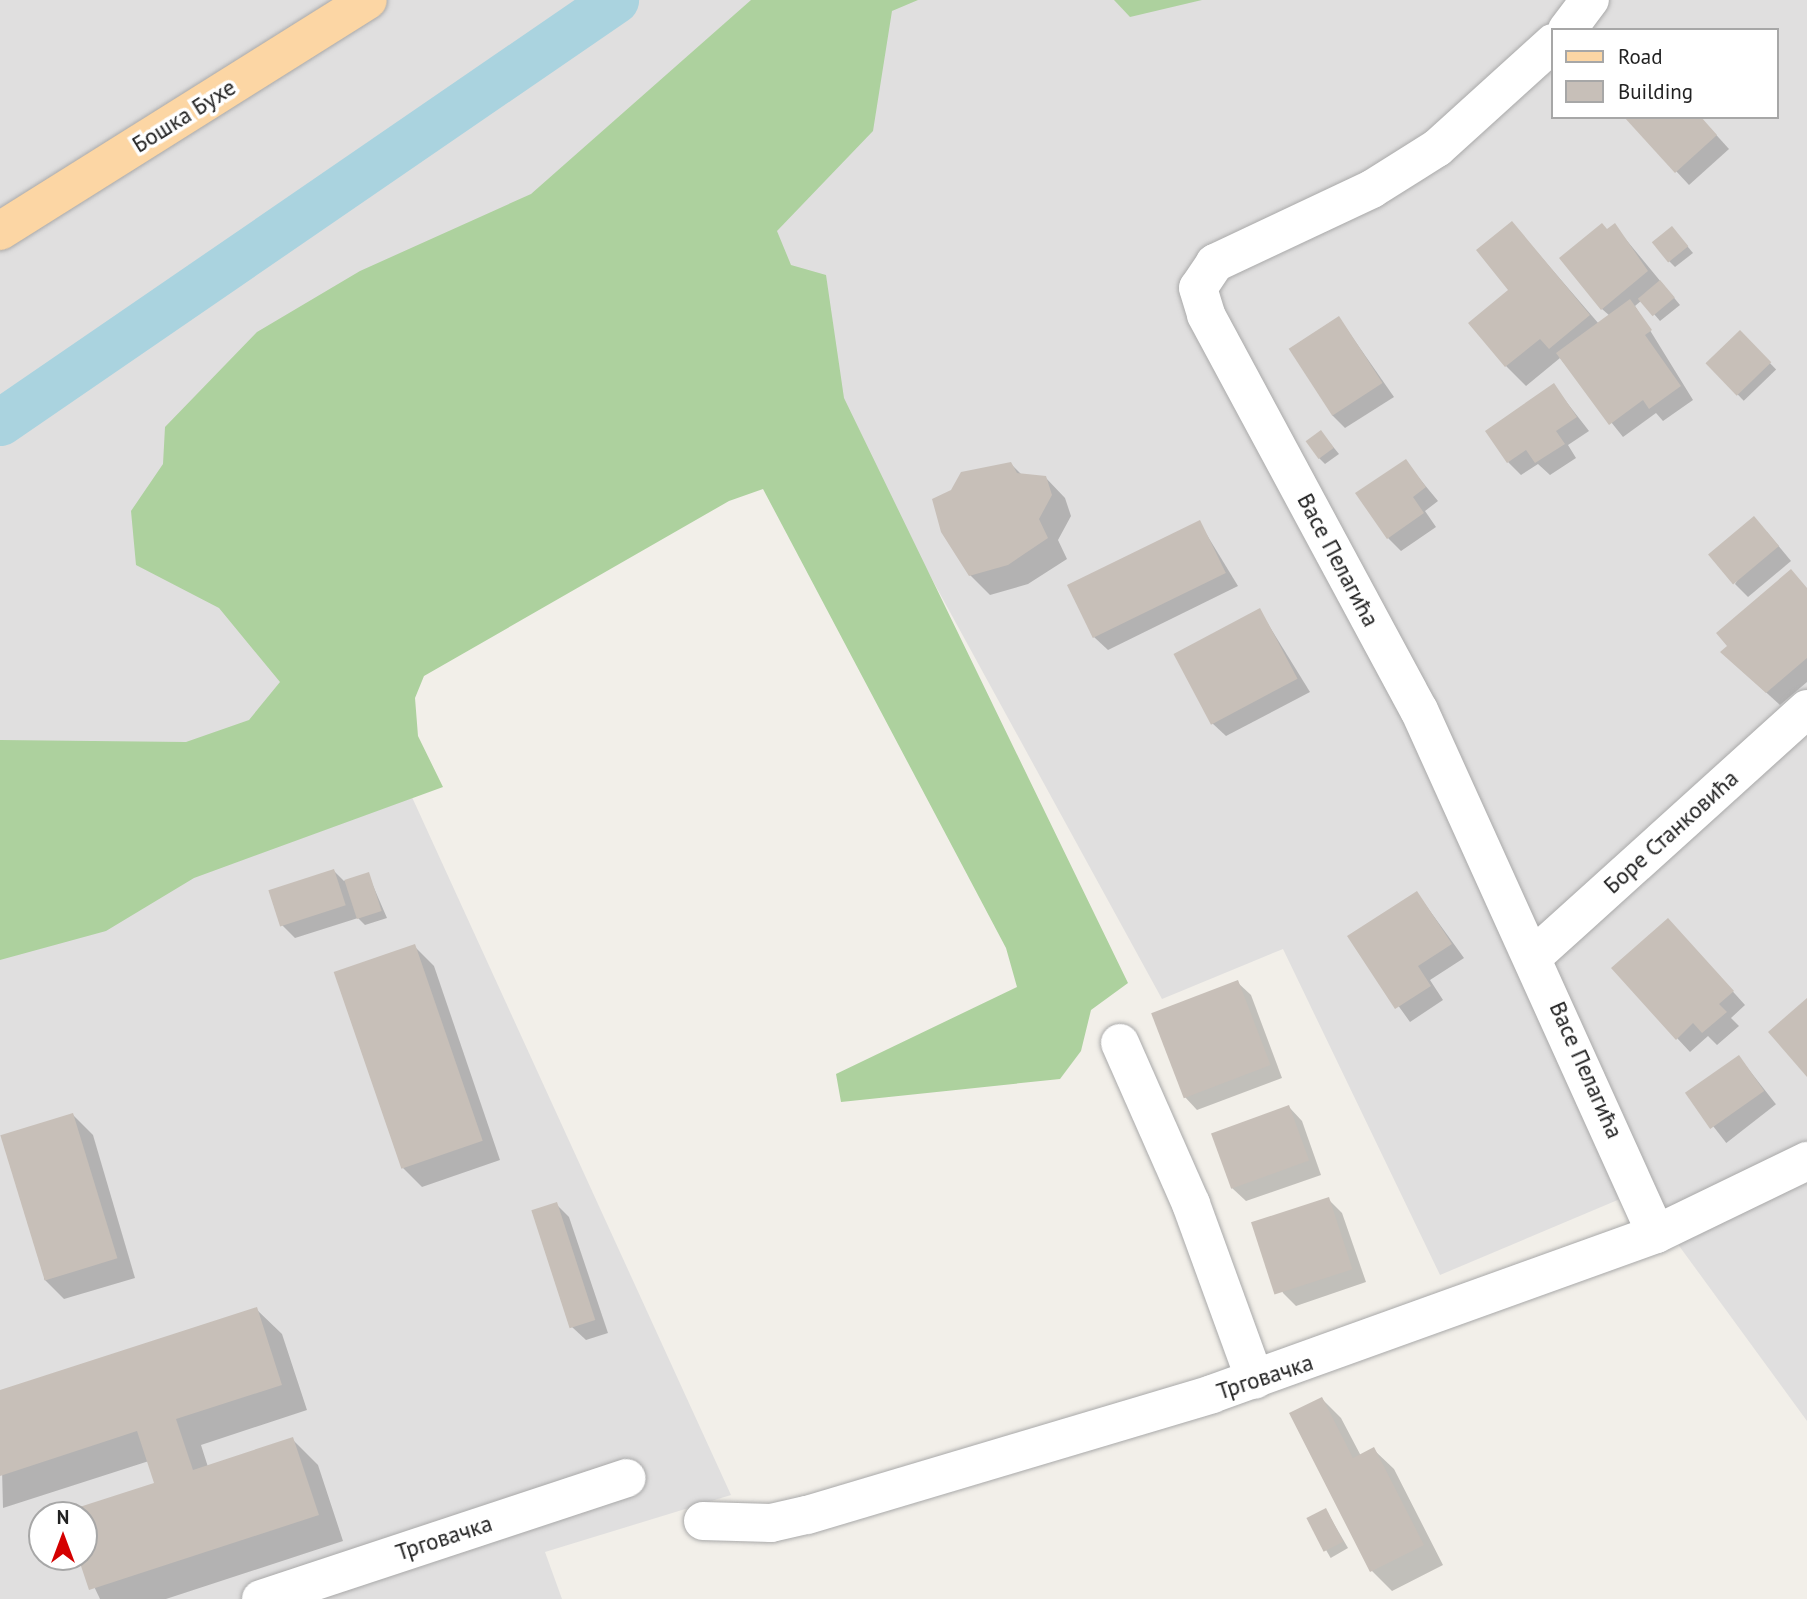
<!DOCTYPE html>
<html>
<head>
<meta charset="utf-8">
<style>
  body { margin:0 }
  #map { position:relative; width:1807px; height:1599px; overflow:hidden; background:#f2efe9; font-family:"PT Sans",sans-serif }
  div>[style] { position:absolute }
  .residential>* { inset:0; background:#e0dfdf }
  .forest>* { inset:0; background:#add19e }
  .shadow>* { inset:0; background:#0003; transform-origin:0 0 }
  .canal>* { height:47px; margin:-23.5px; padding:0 23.5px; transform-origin:23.5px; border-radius:23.5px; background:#aad3df }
  .building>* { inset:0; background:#c7bfb8; transform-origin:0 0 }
  .roads { filter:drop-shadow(0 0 2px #a9a9a9) drop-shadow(0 0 2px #a9a9a9) }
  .minor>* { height:38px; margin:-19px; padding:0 19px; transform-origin:19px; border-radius:19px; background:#fff }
  .major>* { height:38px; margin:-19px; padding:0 19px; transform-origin:19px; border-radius:19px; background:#fcd6a4 }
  span { translate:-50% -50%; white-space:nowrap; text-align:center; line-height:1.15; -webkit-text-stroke:7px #fff; paint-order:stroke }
  .street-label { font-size:23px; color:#222 }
  .legend { position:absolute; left:1551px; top:28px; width:228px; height:91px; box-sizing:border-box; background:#fff; border:2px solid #a7a7a7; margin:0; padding:9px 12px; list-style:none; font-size:21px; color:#222 }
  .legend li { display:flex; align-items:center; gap:14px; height:35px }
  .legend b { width:35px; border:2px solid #a7a7a7 }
  .north { position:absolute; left:28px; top:1501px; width:70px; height:70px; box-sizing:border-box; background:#fff; border:2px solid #a7a7a7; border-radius:50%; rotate:0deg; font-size:19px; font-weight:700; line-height:28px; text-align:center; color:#222 }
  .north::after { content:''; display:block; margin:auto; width:24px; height:32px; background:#d40000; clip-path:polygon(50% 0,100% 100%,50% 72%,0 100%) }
</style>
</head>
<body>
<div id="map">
  <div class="residential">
    <i style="clip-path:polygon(evenodd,0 0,1807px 0,1807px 1421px,1639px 1191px,1440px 1275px,1283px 949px,1162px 999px,842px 415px,358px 679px,731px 1495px,545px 1552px,562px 1599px,0 1599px,0 0,1553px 30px,1777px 30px,1777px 117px,1553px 117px,1553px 30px,0 0,42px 1515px,84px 1515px,84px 1557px,42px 1557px,42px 1515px)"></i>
  </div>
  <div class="forest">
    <i style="clip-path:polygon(751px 0,918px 0,892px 11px,873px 131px,777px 231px,791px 265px,826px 275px,844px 398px,1128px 983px,1091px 1010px,1081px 1051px,1060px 1079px,841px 1102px,836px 1074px,1017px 987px,1006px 948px,763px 489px,729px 501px,424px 676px,415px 698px,418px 736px,443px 787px,194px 878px,106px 931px,0 960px,0 740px,186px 742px,249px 720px,280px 682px,219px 608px,136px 565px,131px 511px,163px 464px,165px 427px,257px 332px,360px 271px,531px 194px)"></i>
    <i style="clip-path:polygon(1114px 0,1202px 0,1130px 17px)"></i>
  </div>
  <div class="shadow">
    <i style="clip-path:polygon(1626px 117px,1700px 117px,1729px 149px,1689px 185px)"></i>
    <i style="clip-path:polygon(1512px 223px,1599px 324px,1610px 316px,1602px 309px,1607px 230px,1614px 225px,1680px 305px,1660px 321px,1642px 300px,1635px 306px,1693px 400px,1663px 421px,1656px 413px,1623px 437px,1560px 358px,1526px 386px,1506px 366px)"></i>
    <i style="clip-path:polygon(1678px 235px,1693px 253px,1675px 267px,1669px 261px)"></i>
    <i style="clip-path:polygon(1339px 318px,1394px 397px,1345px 428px,1332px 415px)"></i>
    <i style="left:1740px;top:332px;width:52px;height:45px;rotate:46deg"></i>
    <i style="clip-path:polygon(1554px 386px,1589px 431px,1568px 445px,1576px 458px,1550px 475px,1538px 464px,1521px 475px,1508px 462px)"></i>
    <i style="clip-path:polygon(1321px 432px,1339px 454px,1325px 464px,1319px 458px)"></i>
    <i style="clip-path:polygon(1405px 461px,1438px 501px,1425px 511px,1436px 527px,1401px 551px,1388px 538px)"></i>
    <i style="clip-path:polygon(1011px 464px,1022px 475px,1045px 477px,1065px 498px,1071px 516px,1058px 540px,1067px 559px,1028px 584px,990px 595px,970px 575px)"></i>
    <i style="clip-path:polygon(1199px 522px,1238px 586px,1108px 650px,1094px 637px)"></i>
    <i style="clip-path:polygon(1767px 532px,1791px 561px,1748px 597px,1735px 584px)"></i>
    <i style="clip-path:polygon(1807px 588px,1807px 682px,1780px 705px,1736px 665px)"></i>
    <i style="clip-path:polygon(1260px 611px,1310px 692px,1226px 736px,1212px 723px)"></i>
    <i style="clip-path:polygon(334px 871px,344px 881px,368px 874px,387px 918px,365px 925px,358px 918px,295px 938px,281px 924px)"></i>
    <i style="clip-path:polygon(1417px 893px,1464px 958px,1430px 980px,1443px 1000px,1410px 1022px,1349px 937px)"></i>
    <i style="clip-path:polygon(1681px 934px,1745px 1005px,1731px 1018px,1739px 1026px,1717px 1045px,1708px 1036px,1690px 1052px,1677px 1038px)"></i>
    <i style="clip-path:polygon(414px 946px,434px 966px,500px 1160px,422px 1187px,402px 1167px)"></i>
    <i style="clip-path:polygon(1237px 982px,1251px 995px,1282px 1078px,1197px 1110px,1184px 1096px)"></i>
    <i style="left:1739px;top:1057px;width:60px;height:63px;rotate:52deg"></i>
    <i style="clip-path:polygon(1289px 1107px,1302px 1121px,1321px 1175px,1246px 1201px,1232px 1188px)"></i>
    <i style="clip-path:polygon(73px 1115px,93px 1135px,135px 1278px,64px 1299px,44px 1279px)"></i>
    <i style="clip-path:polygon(1328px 1199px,1342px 1213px,1366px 1282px,1296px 1306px,1283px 1293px,1254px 1225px)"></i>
    <i style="clip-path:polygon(556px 1204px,569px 1217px,608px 1333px,586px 1340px,572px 1327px)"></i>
    <i style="clip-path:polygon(256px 1309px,282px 1334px,307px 1410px,201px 1445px,208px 1467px,292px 1439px,318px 1465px,343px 1541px,166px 1599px,100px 1599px,80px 1557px,84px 1515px,66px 1513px,156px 1484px,149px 1461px,3px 1508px,0 1392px)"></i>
    <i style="clip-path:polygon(1322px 1399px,1341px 1418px,1361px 1456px,1374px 1450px,1394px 1469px,1443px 1565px,1392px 1591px,1372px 1571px)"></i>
    <i style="left:1326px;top:1510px;width:44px;height:20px;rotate:60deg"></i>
  </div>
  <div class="canal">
    <i style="left:0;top:422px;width:746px;rotate:-34.46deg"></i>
  </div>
  <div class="building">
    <i style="clip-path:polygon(1624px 117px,1701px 117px,1717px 135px,1675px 173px)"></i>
    <i style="clip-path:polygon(1512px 221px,1590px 315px,1549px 349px,1540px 339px,1505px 367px,1468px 323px,1508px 290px,1476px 250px)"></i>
    <i style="clip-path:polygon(1602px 223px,1607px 229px,1615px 223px,1648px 271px,1601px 310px,1559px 258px)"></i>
    <i style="left:1672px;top:226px;width:26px;height:26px;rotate:51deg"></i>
    <i style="left:1660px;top:280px;width:23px;height:29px;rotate:50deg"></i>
    <i style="clip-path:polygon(1630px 299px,1652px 330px,1645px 335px,1681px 386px,1649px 409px,1643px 400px,1609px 425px,1556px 353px)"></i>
    <i style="left:1339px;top:316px;width:80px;height:60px;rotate:57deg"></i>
    <i style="left:1740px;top:330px;width:45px;height:48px;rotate:46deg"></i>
    <i style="clip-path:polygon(1554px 383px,1577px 417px,1556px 431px,1565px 444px,1535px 463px,1526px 450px,1507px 463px,1485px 431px)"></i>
    <i style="left:1321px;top:430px;width:22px;height:19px;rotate:54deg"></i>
    <i style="clip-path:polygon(1406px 459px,1426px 487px,1413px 497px,1424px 513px,1387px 539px,1355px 493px)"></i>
    <i style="clip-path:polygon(1011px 462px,1017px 473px,1046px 476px,1052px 495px,1039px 519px,1048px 538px,1008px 565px,969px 576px,941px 532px,932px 499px,951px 490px,961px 472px)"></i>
    <i style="left:1754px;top:516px;width:39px;height:60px;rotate:50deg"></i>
    <i style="left:1200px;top:520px;width:59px;height:148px;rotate:64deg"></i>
    <i style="clip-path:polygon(1791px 569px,1807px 588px,1807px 658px,1766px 693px,1720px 652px,1727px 646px,1716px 633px)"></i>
    <i style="left:1260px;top:608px;width:80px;height:98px;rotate:62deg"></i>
    <i style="left:334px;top:869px;width:38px;height:69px;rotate:72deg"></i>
    <i style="left:369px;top:872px;width:41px;height:26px;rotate:72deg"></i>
    <i style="clip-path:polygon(1417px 891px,1452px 944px,1418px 966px,1431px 986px,1395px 1009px,1347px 936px)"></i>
    <i style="clip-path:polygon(1668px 918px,1734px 991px,1719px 1004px,1727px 1012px,1702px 1033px,1693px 1023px,1676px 1040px,1611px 968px)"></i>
    <i style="left:415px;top:944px;width:208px;height:86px;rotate:71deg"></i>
    <i style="left:1238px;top:980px;width:91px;height:93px;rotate:69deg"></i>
    <i style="clip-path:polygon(1807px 998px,1807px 1077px,1768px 1032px)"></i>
    <i style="left:1739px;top:1055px;width:44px;height:66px;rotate:55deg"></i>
    <i style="left:1289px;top:1105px;width:59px;height:83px;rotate:70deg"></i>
    <i style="left:73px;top:1113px;width:152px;height:76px;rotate:73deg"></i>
    <i style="left:1329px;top:1197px;width:76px;height:82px;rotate:72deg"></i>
    <i style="left:557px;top:1202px;width:124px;height:27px;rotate:72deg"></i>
    <i style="clip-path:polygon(257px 1307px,282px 1385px,176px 1419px,193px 1470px,293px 1437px,319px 1515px,89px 1590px,78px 1557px,84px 1557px,84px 1515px,64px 1512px,154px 1483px,137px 1431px,0 1476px,0 1390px)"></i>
    <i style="clip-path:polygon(1322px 1397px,1353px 1458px,1374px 1447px,1424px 1545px,1370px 1572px,1289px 1413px)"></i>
    <i style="left:1326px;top:1508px;width:38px;height:22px;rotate:63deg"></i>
  </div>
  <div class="roads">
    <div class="minor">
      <i style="left:1567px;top:30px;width:38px;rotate:-53deg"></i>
      <i style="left:1553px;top:43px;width:156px;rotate:137.8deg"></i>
      <i style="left:1437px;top:148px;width:77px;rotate:147.8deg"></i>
      <i style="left:1372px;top:189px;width:174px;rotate:154.8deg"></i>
      <i style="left:1215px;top:263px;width:30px;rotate:124deg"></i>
      <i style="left:1198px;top:288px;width:28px;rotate:73deg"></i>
      <i style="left:1206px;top:315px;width:449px;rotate:61.7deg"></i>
      <i style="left:1419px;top:710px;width:575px;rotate:65.66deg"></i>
      <i style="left:1535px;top:955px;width:367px;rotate:-42.1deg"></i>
      <i style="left:1120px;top:1043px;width:176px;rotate:66.2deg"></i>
      <i style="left:1191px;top:1204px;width:187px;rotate:70deg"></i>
      <i style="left:703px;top:1521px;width:68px;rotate:1.7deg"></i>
      <i style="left:771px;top:1523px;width:37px;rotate:-13deg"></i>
      <i style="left:807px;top:1515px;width:423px;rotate:-16.6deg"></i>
      <i style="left:1212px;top:1394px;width:472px;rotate:-19.8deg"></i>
      <i style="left:1656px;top:1234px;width:168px;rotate:-25.8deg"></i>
      <i style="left:261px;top:1599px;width:385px;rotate:-18.3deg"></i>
    </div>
    <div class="major">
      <i style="left:0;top:231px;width:434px;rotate:-32.1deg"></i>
    </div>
  </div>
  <div class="street-label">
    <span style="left:184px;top:116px;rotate:-32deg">Бошка Бухе</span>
    <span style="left:1338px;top:560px;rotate:62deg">Васе Пелагића</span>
    <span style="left:1671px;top:832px;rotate:-42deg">Боре Станковића</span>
    <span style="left:1586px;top:1070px;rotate:66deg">Васе Пелагића</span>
    <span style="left:1265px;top:1377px;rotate:-18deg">Трговачка</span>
    <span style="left:444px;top:1538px;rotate:-18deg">Трговачка</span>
  </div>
  <ul class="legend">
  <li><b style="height:9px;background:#fcd6a4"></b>Road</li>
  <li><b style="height:19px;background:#c7bfb8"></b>Building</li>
  </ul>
  <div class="north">N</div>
</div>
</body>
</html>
